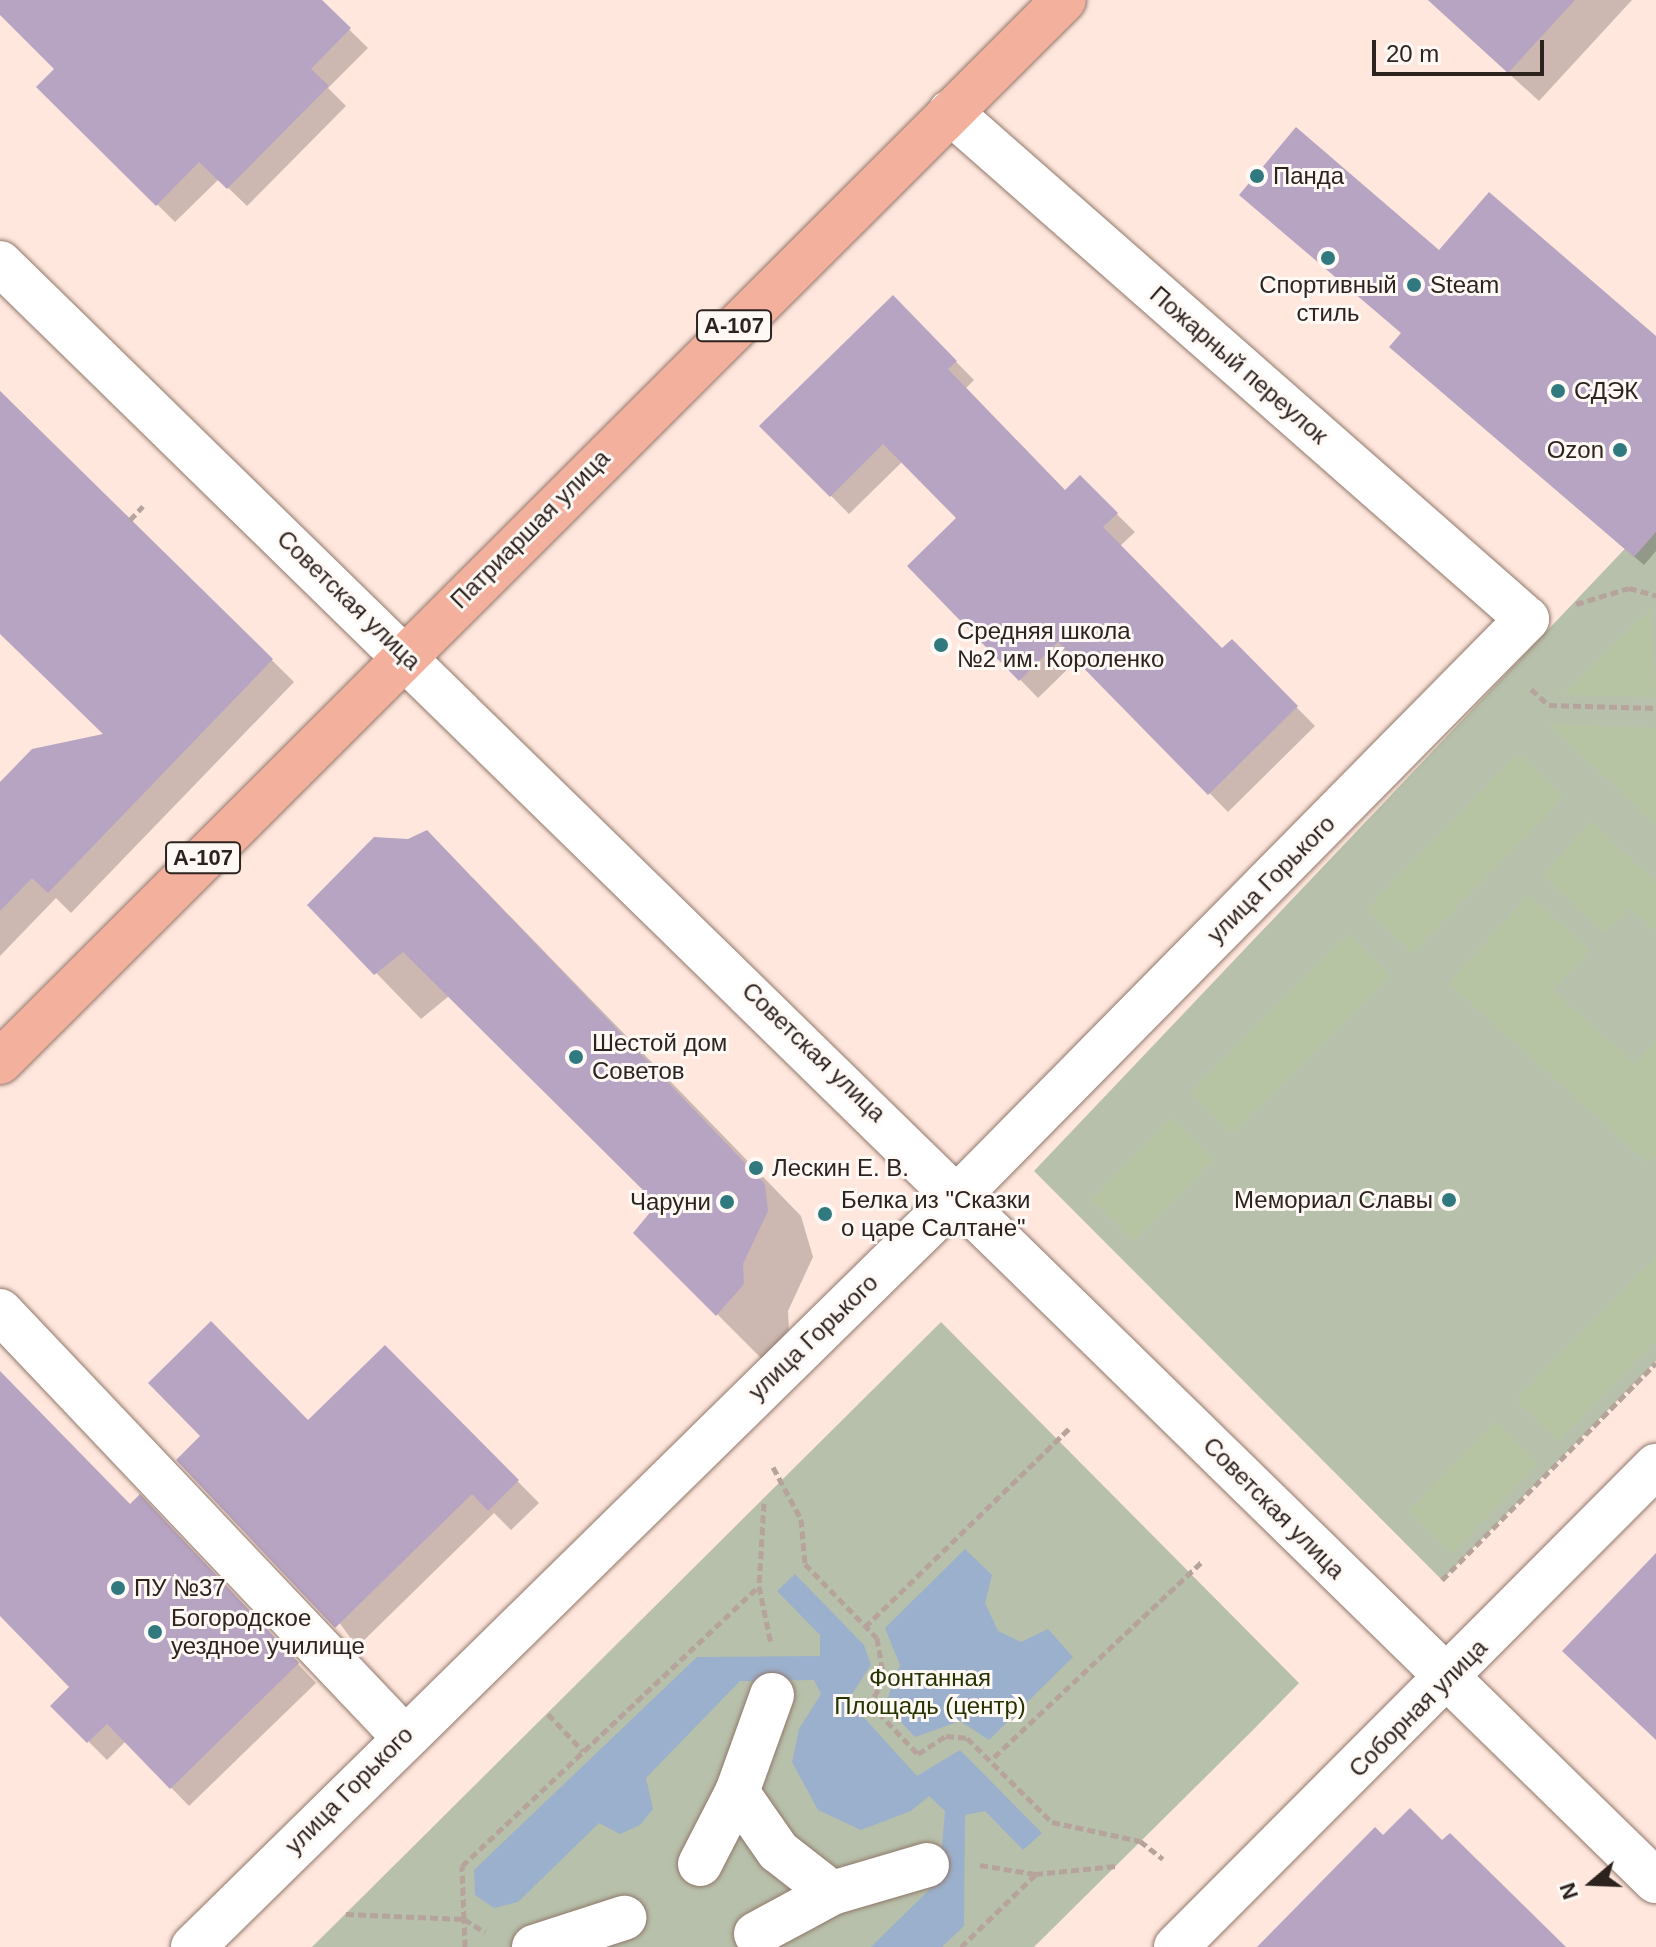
<!DOCTYPE html>
<html>
<head>
<meta charset="utf-8">
<style>
  body { margin:0 }
  #map { position:relative; width:1656px; height:1947px; overflow:hidden; background:#ffe7dd; font-family:Helvetica,sans-serif }
  div>[style] { position:absolute }
  .green>* { inset:0; background:#b7c0aa }
  .forest>* { inset:0; background:#b7c4a4; transform-origin:0 0 }
  .water>* { inset:0; background:#9bb0cc }
  .shadow>* { inset:0; background:#0003 }
  .building>* { inset:0; background:#b7a4c2 }
  .path>* { height:5px; margin-top:-2.5px; transform-origin:0; background:repeating-linear-gradient(90deg,#b6a39b 0 8px,transparent 0 12px) }
  .roads { filter:drop-shadow(0 0 2px #91776b) drop-shadow(0 0 2px #91776b) }
  .minor>* { height:44px; margin:-22px; padding:0 22px; transform-origin:22px; border-radius:22px; background:#fff }
  .major>* { height:44px; margin:-22px; padding:0 22px; transform-origin:22px; border-radius:22px; background:#f3b09d }
  .dots>* { width:22px; height:22px; translate:-50% -50%; box-sizing:border-box; border:4px solid #fff9f6; border-radius:50% }
  span { translate:-50% -50%; white-space:nowrap; text-align:center; line-height:1.15; -webkit-text-stroke:6px #fff9f6; paint-order:stroke }
  .shield-label span { padding:2px 6px; background:#fff9f6; border:2px solid; border-radius:6px; -webkit-text-stroke-width:0 }
  .shield-label { font-size:22px; color:#2d231e; font-weight:700 }
  .poi-label { font-size:24px; color:#2d231e }
  .left { translate:0 -50%; text-align:left }
  .right { translate:-100% -50%; text-align:right }
  .street-label { font-size:24px; color:#2d231e }
  .park-label { font-size:24px; color:#253400 }
  .north { position:absolute; left:1552px; top:1843px; width:80px; height:80px; -webkit-text-stroke:6px #fff9f6; paint-order:stroke; rotate:251deg; font-size:22px; font-weight:700; line-height:32px; text-align:center; color:#2d231e }
  .north::after { content:''; display:block; margin:auto; width:28px; height:36px; background:#2d231e; clip-path:polygon(50% 0,100% 100%,50% 72%,0 100%) }
  .scale { position:absolute; left:1372px; top:40px; width:172px; height:36px; box-sizing:border-box; border:4px solid #2d231e; border-top:0; padding-left:10px; font-size:24px; line-height:28px; white-space:nowrap; color:#2d231e; -webkit-text-stroke:6px #fff9f6; paint-order:stroke }
</style>
</head>
<body>
<div id="map">
  <div class="green">
    <i style="clip-path:polygon(1656px 516px,1656px 1361px,1442px 1580px,1034px 1171px)"></i>
    <i style="clip-path:polygon(941px 1322px,1299px 1683px,1254px 1729px,1034px 1947px,312px 1947px)"></i>
  </div>
  <div class="forest">
    <i style="clip-path:polygon(1651px 609px,1656px 697px,1562px 695px)"></i>
    <i style="clip-path:polygon(1548px 724px,1656px 728px,1656px 824px)"></i>
    <i style="left:1518px;top:753px;width:63px;height:217px;rotate:44deg"></i>
    <i style="clip-path:polygon(1591px 822px,1656px 882px,1656px 932px,1630px 907px,1605px 933px,1543px 875px)"></i>
    <i style="clip-path:polygon(1528px 895px,1590px 950px,1553px 991px,1634px 1064px,1656px 1040px,1656px 1154px,1648px 1163px,1449px 983px)"></i>
    <i style="left:1349px;top:934px;width:58px;height:224px;rotate:45deg"></i>
    <i style="left:1171px;top:1118px;width:59px;height:114px;rotate:44deg"></i>
    <i style="clip-path:polygon(1656px 1256px,1656px 1340px,1559px 1441px,1516px 1400px)"></i>
    <i style="left:1495px;top:1422px;width:60px;height:124px;rotate:44deg"></i>
  </div>
  <div class="water">
    <i style="clip-path:polygon(965px 1549px,992px 1575px,985px 1603px,998px 1631px,1021px 1642px,1048px 1629px,1073px 1657px,989px 1740px,960px 1721px,915px 1737px,885px 1705px,900px 1665px,885px 1628px)"></i>
    <i style="clip-path:polygon(795px 1574px,864px 1645px,871px 1665px,848px 1700px,917px 1776px,960px 1750px,1042px 1833px,1023px 1850px,985px 1811px,965px 1815px,964px 1926px,942px 1947px,871px 1947px,939px 1880px,945px 1811px,929px 1796px,911px 1811px,861px 1830px,818px 1810px,792px 1762px,799px 1729px,821px 1694px,814px 1680px,740px 1681px,646px 1778px,653px 1809px,640px 1825px,620px 1834px,599px 1823px,518px 1902px,494px 1908px,475px 1895px,474px 1870px,697px 1657px,820px 1656px,820px 1635px,777px 1591px)"></i>
  </div>
  <div class="shadow">
    <i style="clip-path:polygon(0 0,319px 0,368px 48px,328px 88px,346px 106px,247px 206px,219px 179px,175px 222px,39px 87px,56px 69px)"></i>
    <i style="clip-path:polygon(1428px 0,1632px 0,1539px 101px)"></i>
    <i style="clip-path:polygon(893px 298px,974px 380px,965px 389px,1066px 492px,1080px 478px,1135px 532px,1120px 546px,1222px 651px,1232px 642px,1315px 726px,1228px 812px,1078px 659px,1038px 698px,910px 566px,959px 518px,903px 461px,849px 514px,762px 426px)"></i>
    <i style="clip-path:polygon(1403px 334px,1656px 338px,1656px 551px,1644px 565px,1401px 356px)"></i>
    <i style="clip-path:polygon(0 391px,294px 682px,71px 913px,56px 898px,0 956px,0 785px,107px 736px,0 632px)"></i>
    <i style="clip-path:polygon(473px 878px,801px 1216px,813px 1257px,788px 1311px,789px 1330px,763px 1360px,636px 1233px,660px 1204px,449px 996px,421px 1019px,310px 905px)"></i>
    <i style="clip-path:polygon(385px 1347px,539px 1503px,511px 1530px,494px 1513px,357px 1647px,203px 1436px,308px 1423px)"></i>
    <i style="clip-path:polygon(0 1374px,130px 1506px,158px 1516px,316px 1683px,189px 1806px,126px 1741px,107px 1760px,53px 1706px,71px 1687px,0 1614px)"></i>
  </div>
  <div class="building">
    <i style="clip-path:polygon(0 0,322px 0,351px 28px,311px 69px,329px 86px,227px 189px,199px 162px,156px 206px,36px 87px,54px 69px,0 15px)"></i>
    <i style="clip-path:polygon(1428px 0,1575px 0,1508px 73px)"></i>
    <i style="clip-path:polygon(1296px 127px,1439px 250px,1489px 192px,1656px 336px,1656px 532px,1634px 557px,1389px 347px,1401px 333px,1239px 195px)"></i>
    <i style="clip-path:polygon(893px 295px,957px 361px,948px 369px,1065px 490px,1080px 475px,1118px 513px,1103px 527px,1222px 648px,1232px 639px,1298px 706px,1208px 795px,1058px 642px,1019px 681px,907px 566px,956px 518px,883px 444px,830px 497px,759px 426px)"></i>
    <i style="clip-path:polygon(0 391px,273px 659px,48px 893px,32px 878px,0 911px,0 782px,32px 749px,103px 734px,0 634px)"></i>
    <i style="clip-path:polygon(427px 830px,765px 1184px,768px 1211px,743px 1264px,744px 1284px,716px 1316px,633px 1233px,657px 1204px,403px 952px,374px 975px,307px 905px,374px 837px,408px 839px)"></i>
    <i style="clip-path:polygon(211px 1321px,308px 1420px,385px 1345px,519px 1480px,488px 1511px,472px 1494px,335px 1628px,176px 1460px,200px 1436px,148px 1383px)"></i>
    <i style="clip-path:polygon(0 1371px,130px 1504px,140px 1494px,299px 1663px,170px 1789px,107px 1724px,87px 1743px,50px 1706px,69px 1687px,0 1616px)"></i>
    <i style="clip-path:polygon(1656px 1553px,1656px 1740px,1562px 1651px)"></i>
    <i style="clip-path:polygon(1410px 1808px,1442px 1840px,1450px 1833px,1566px 1947px,1257px 1947px,1375px 1827px,1383px 1835px)"></i>
  </div>
  <div class="path">
    <i style="left:130px;top:520px;width:19px;rotate:-47deg"></i>
    <i style="left:1576px;top:604px;width:55px;rotate:-16.8deg"></i>
    <i style="left:1629px;top:588px;width:28px;rotate:15deg"></i>
    <i style="left:1531px;top:689px;width:24px;rotate:42deg"></i>
    <i style="left:1549px;top:705px;width:107px;rotate:1.6deg"></i>
    <i style="left:773px;top:1467px;width:59px;rotate:61.7deg"></i>
    <i style="left:801px;top:1519px;width:45px;rotate:84.9deg"></i>
    <i style="left:805px;top:1564px;width:103px;rotate:45.8deg"></i>
    <i style="left:877px;top:1638px;width:42px;rotate:80.3deg"></i>
    <i style="left:884px;top:1679px;width:29px;rotate:119deg"></i>
    <i style="left:870px;top:1704px;width:69px;rotate:46.2deg"></i>
    <i style="left:918px;top:1754px;width:33px;rotate:-33deg"></i>
    <i style="left:946px;top:1736px;width:21px;rotate:5deg"></i>
    <i style="left:967px;top:1738px;width:120px;rotate:44.7deg"></i>
    <i style="left:1052px;top:1822px;width:90px;rotate:12.2deg"></i>
    <i style="left:1140px;top:1841px;width:29px;rotate:38deg"></i>
    <i style="left:764px;top:1503px;width:83px;rotate:93.4deg"></i>
    <i style="left:759px;top:1586px;width:59px;rotate:78.3deg"></i>
    <i style="left:1442px;top:1580px;width:305px;rotate:-45.4deg"></i>
    <i style="left:865px;top:1627px;width:287px;rotate:-44.2deg"></i>
    <i style="left:548px;top:1714px;width:51px;rotate:46.6deg"></i>
    <i style="left:994px;top:1757px;width:285px;rotate:-43.2deg"></i>
    <i style="left:980px;top:1865px;width:56px;rotate:9.3deg"></i>
    <i style="left:1035px;top:1874px;width:81px;rotate:-5.6deg"></i>
    <i style="left:346px;top:1914px;width:118px;rotate:2.4deg"></i>
    <i style="left:464px;top:1919px;width:53px;rotate:-92.2deg"></i>
    <i style="left:462px;top:1866px;width:408px;rotate:-43.3deg"></i>
    <i style="left:465px;top:1947px;width:28px;rotate:-92deg"></i>
    <i style="left:464px;top:1919px;width:25px;rotate:32deg"></i>
    <i style="left:961px;top:1947px;width:103px;rotate:-44.2deg"></i>
  </div>
  <div class="roads">
    <div class="minor">
      <i style="left:0;top:263px;width:2315px;rotate:44.34deg"></i>
      <i style="left:0;top:1311px;width:586px;rotate:46.52deg"></i>
      <i style="left:772px;top:1695px;width:103px;rotate:109.8deg"></i>
      <i style="left:737px;top:1792px;width:72px;rotate:55.2deg"></i>
      <i style="left:778px;top:1851px;width:68px;rotate:37.9deg"></i>
      <i style="left:832px;top:1893px;width:99px;rotate:-16.4deg"></i>
      <i style="left:700px;top:1864px;width:81px;rotate:-62.8deg"></i>
      <i style="left:756px;top:1934px;width:86px;rotate:-28.3deg"></i>
      <i style="left:193px;top:1947px;width:1073px;rotate:-44.47deg"></i>
      <i style="left:959px;top:1195px;width:809px;rotate:-45.4deg"></i>
      <i style="left:1527px;top:619px;width:768px;rotate:-138.69deg"></i>
      <i style="left:534px;top:1947px;width:95px;rotate:-17.9deg"></i>
      <i style="left:1176px;top:1947px;width:680px;rotate:-45.06deg"></i>
    </div>
    <div class="major">
      <i style="left:0;top:1062px;width:1503px;rotate:-44.95deg"></i>
    </div>
  </div>
  <div class="dots">
    <i style="left:1257px;top:176px;background:#30797e"></i>
    <i style="left:1328px;top:258px;background:#30797e"></i>
    <i style="left:1414px;top:285px;background:#30797e"></i>
    <i style="left:1558px;top:391px;background:#30797e"></i>
    <i style="left:1620px;top:450px;background:#30797e"></i>
    <i style="left:941px;top:645px;background:#30797e"></i>
    <i style="left:576px;top:1057px;background:#30797e"></i>
    <i style="left:756px;top:1168px;background:#30797e"></i>
    <i style="left:1449px;top:1200px;background:#30797e"></i>
    <i style="left:727px;top:1202px;background:#30797e"></i>
    <i style="left:825px;top:1214px;background:#30797e"></i>
    <i style="left:118px;top:1588px;background:#30797e"></i>
    <i style="left:155px;top:1632px;background:#30797e"></i>
  </div>
  <div class="shield-label">
    <span style="left:734px;top:326px">А-107</span>
    <span style="left:203px;top:858px">А-107</span>
  </div>
  <div class="poi-label">
    <span class="left" style="left:1273px;top:176px">Панда</span>
    <span style="left:1328px;top:299px">Спортивный<br>стиль</span>
    <span class="left" style="left:1430px;top:285px">Steam</span>
    <span class="left" style="left:1574px;top:391px">СДЭК</span>
    <span class="right" style="left:1604px;top:450px">Ozon</span>
    <span class="left" style="left:957px;top:645px">Средняя школа<br>№2 им. Короленко</span>
    <span class="left" style="left:592px;top:1057px">Шестой дом<br>Советов</span>
    <span class="left" style="left:772px;top:1168px">Лескин Е. В.</span>
    <span class="left" style="left:841px;top:1214px">Белка из "Сказки<br>о царе Салтане"</span>
    <span class="right" style="left:1433px;top:1200px">Мемориал Славы</span>
    <span class="right" style="left:711px;top:1202px">Чаруни</span>
    <span class="left" style="left:134px;top:1588px">ПУ №37</span>
    <span class="left" style="left:171px;top:1632px">Богородское<br>уездное училище</span>
  </div>
  <div class="street-label">
    <span style="left:1239px;top:365px;rotate:41deg">Пожарный переулок</span>
    <span style="left:530px;top:529px;rotate:-45deg">Патриаршая улица</span>
    <span style="left:349px;top:600px;rotate:44deg">Советская улица</span>
    <span style="left:1271px;top:879px;rotate:-45deg">улица Горького</span>
    <span style="left:814px;top:1052px;rotate:44deg">Советская улица</span>
    <span style="left:813px;top:1337px;rotate:-44deg">улица Горького</span>
    <span style="left:1274px;top:1508px;rotate:45deg">Советская улица</span>
    <span style="left:1418px;top:1708px;rotate:-45deg">Соборная улица</span>
    <span style="left:349px;top:1790px;rotate:-45deg">улица Горького</span>
  </div>
  <div class="park-label">
    <span style="left:930px;top:1692px">Фонтанная<br>Площадь (центр)</span>
  </div>
  <div class="north">N</div>
  <div class="scale">20 m</div>
</div>
</body>
</html>
